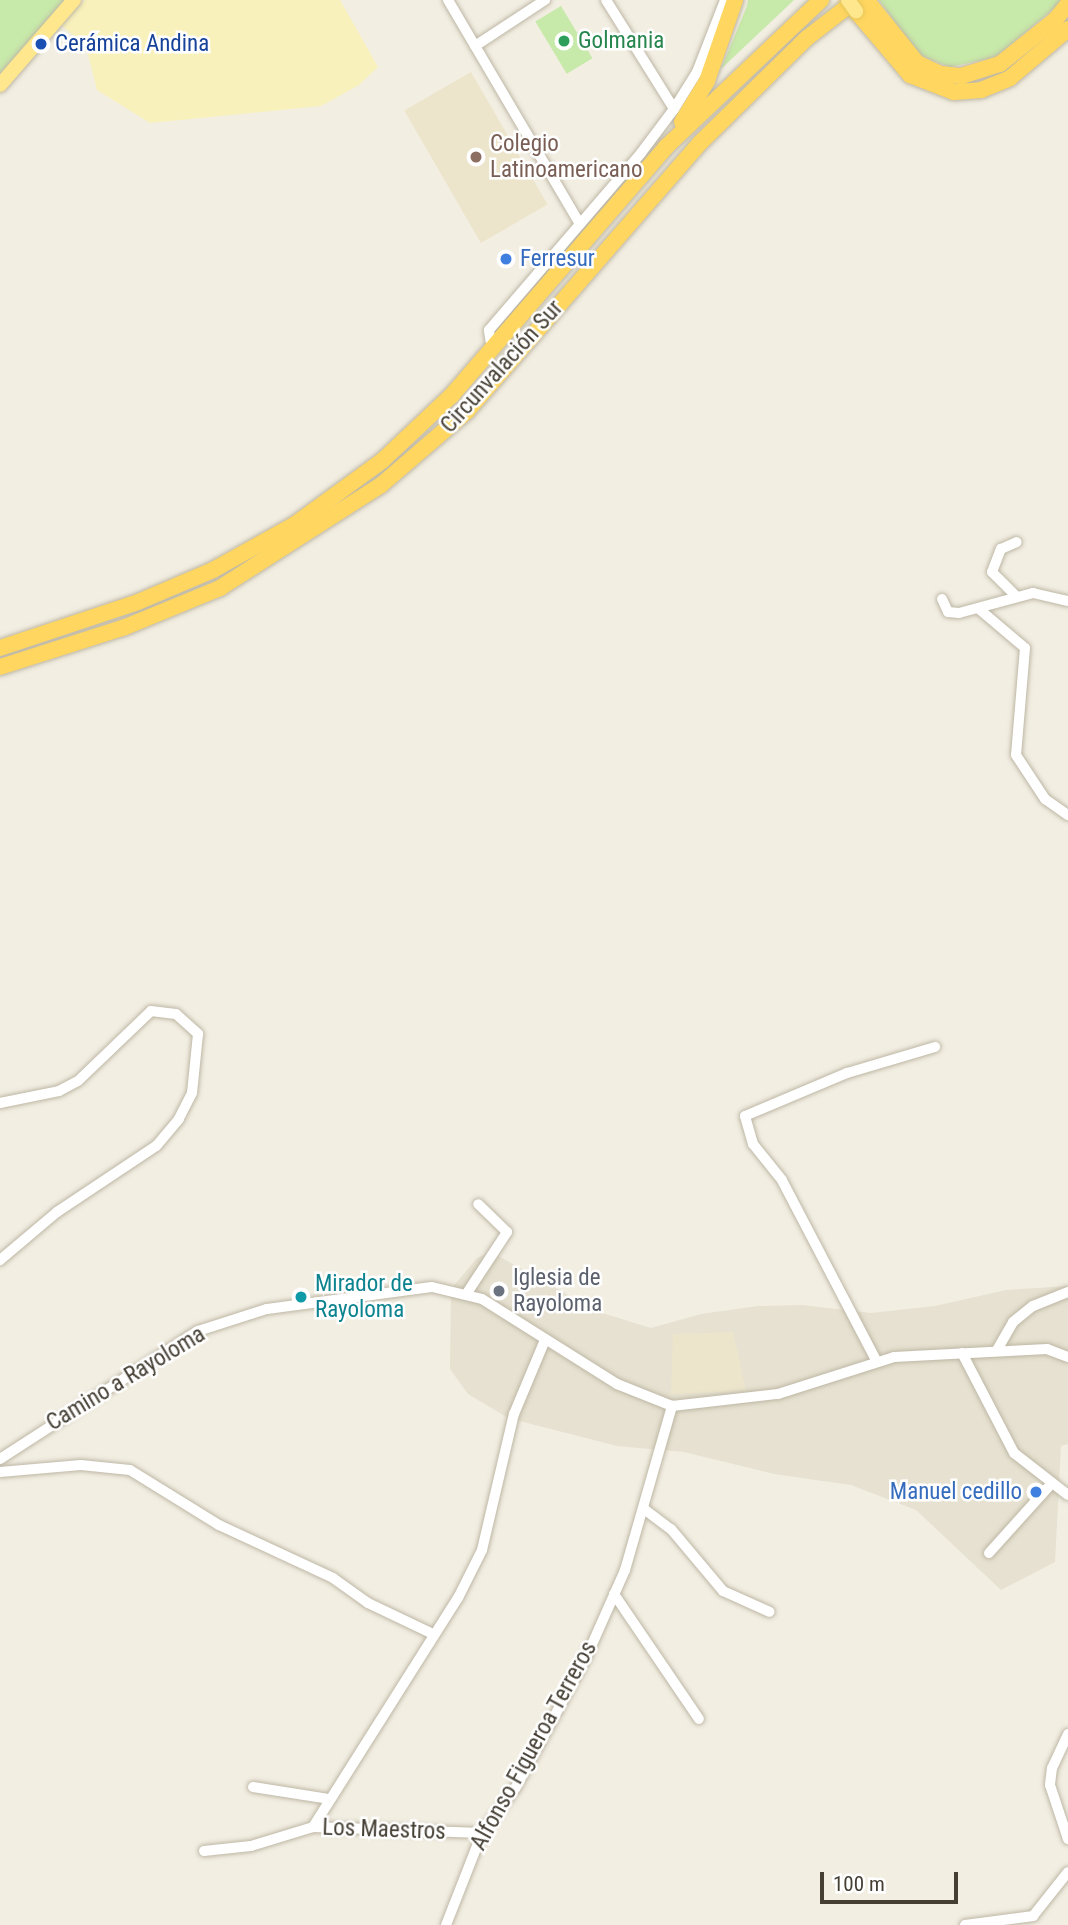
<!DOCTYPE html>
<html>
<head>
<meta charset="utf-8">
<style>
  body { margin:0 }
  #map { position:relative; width:1068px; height:1925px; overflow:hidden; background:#f2eee2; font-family:"Roboto Condensed",sans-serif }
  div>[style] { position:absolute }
  .residential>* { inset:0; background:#e6e1d0 }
  .education>* { inset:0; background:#ece5cb; transform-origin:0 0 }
  .green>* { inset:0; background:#c7e9a9; transform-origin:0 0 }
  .sand>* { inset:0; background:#f9f1bb }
  .roads { filter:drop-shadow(0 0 2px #beb7a5) drop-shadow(0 0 2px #beb7a5) }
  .minor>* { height:10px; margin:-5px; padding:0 5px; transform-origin:5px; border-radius:5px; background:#fff }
  .major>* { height:14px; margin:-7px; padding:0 7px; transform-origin:7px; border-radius:7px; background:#ffe78e }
  .highway>* { height:16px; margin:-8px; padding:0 8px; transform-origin:8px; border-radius:8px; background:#ffd660 }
  .bridges { filter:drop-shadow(0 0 2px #e7c75b) drop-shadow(0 0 2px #e7c75b) }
  .major-bridge>* { height:14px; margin:-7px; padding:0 7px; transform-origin:7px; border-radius:7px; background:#ffe78e }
  .dots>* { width:19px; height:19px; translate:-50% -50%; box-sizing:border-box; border:4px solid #fff; border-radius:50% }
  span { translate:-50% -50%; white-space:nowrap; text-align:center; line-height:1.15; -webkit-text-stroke:5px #fff; paint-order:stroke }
  .leisure-label { font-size:23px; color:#27864d }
  .left { translate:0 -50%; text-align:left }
  .transit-label { font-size:23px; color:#164399 }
  .education-label { font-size:23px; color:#785e54 }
  .shop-label { font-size:23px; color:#366cbe }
  .right { translate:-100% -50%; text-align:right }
  .street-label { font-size:23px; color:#443e33 }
  .worship-label { font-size:23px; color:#5b616d }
  .culture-label { font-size:23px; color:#0d838f }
  .scale { position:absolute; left:820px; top:1872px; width:138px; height:32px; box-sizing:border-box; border:4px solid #443e33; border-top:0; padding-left:9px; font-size:21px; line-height:24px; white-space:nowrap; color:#443e33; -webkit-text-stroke:5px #fff; paint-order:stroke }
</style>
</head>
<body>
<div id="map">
  <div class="residential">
    <i style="clip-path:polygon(491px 1252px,599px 1312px,651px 1328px,701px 1314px,758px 1306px,802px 1305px,871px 1313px,935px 1306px,1006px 1290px,1068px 1286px,1068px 1444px,1061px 1446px,1055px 1562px,1001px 1590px,916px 1510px,851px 1485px,774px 1474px,684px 1452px,617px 1446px,508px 1418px,468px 1394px,450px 1369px,451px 1289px,477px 1258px)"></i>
  </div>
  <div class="education">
    <i style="left:471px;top:72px;width:153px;height:77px;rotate:60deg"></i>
    <i style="clip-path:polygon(733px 1332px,746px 1391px,671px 1394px,673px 1334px)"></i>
  </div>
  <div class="green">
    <i style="clip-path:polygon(0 0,66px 0,0 74px)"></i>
    <i style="clip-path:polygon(748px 0,794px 0,721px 69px,747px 6px)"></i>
    <i style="clip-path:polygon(879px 0,1064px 0,996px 57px,950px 67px,919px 55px)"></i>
    <i style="left:561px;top:6px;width:61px;height:30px;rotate:59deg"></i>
  </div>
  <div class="sand">
    <i style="clip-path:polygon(84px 0,340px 0,378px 67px,359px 85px,321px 106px,150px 123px,97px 90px,86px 46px,61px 25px)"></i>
  </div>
  <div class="roads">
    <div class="minor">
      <i style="left:448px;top:0;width:260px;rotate:59.5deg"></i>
      <i style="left:606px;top:0;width:128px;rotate:58deg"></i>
      <i style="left:475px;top:46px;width:84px;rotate:-33.3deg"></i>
      <i style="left:492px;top:350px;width:20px;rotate:-99deg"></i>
      <i style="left:489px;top:330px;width:233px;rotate:-49.3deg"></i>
      <i style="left:641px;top:153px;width:55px;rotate:-53.1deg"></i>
      <i style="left:674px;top:109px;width:44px;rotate:-58.1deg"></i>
      <i style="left:697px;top:72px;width:77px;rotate:-68.7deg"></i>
      <i style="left:1016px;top:596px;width:34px;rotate:-135deg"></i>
      <i style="left:992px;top:572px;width:25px;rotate:-69deg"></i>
      <i style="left:1001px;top:549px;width:17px;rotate:-24deg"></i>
      <i style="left:942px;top:599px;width:14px;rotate:65deg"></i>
      <i style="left:948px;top:612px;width:11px;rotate:5deg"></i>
      <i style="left:959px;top:613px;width:77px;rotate:-15.1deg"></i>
      <i style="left:1033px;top:593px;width:36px;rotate:13deg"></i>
      <i style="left:979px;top:609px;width:60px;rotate:40.3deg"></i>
      <i style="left:1025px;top:648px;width:107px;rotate:94.8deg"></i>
      <i style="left:1016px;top:755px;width:53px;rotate:56.6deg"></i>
      <i style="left:1045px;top:799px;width:28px;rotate:35deg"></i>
      <i style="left:0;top:1103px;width:60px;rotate:-11.5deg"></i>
      <i style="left:59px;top:1091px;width:21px;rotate:-28deg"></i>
      <i style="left:78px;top:1081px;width:101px;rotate:-43.8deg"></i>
      <i style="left:151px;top:1011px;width:25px;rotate:7deg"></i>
      <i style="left:176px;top:1014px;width:30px;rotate:42deg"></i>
      <i style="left:198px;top:1034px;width:59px;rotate:95.8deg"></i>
      <i style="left:192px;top:1093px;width:29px;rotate:117deg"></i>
      <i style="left:179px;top:1119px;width:35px;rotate:130deg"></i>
      <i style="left:156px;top:1146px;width:119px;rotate:146.3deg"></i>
      <i style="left:57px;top:1212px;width:75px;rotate:139.9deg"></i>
      <i style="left:467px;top:1293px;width:73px;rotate:-56.7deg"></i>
      <i style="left:507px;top:1232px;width:40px;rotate:-136deg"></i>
      <i style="left:997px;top:1350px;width:32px;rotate:-60deg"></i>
      <i style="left:1013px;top:1322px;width:26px;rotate:-39deg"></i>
      <i style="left:1033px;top:1306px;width:38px;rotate:-22deg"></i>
      <i style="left:962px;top:1353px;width:113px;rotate:62.5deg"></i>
      <i style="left:1014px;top:1453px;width:68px;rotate:37.9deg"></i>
      <i style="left:877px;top:1362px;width:205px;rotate:-117.6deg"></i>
      <i style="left:782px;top:1180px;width:46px;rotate:-128.9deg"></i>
      <i style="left:753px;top:1144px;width:29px;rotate:-106deg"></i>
      <i style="left:745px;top:1116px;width:111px;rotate:-22.9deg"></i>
      <i style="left:847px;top:1073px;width:92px;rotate:-16.5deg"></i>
      <i style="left:0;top:1459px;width:236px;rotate:-32.9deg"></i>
      <i style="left:198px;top:1331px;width:72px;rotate:-17.7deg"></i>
      <i style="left:267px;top:1309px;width:166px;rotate:-7.6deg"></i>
      <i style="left:432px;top:1287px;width:51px;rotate:13.5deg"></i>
      <i style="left:482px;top:1299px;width:160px;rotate:32.2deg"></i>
      <i style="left:617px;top:1384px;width:59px;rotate:21.8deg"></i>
      <i style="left:672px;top:1406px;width:107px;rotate:-6.5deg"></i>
      <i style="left:778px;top:1394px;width:122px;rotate:-17.7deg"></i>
      <i style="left:894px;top:1357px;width:153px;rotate:-3deg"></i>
      <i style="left:1047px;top:1349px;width:22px;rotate:21deg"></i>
      <i style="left:0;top:1472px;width:81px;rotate:-4.9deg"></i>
      <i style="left:81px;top:1465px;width:49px;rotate:5.8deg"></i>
      <i style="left:130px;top:1470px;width:105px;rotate:31.7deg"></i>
      <i style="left:219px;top:1525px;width:126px;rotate:24.9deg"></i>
      <i style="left:333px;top:1578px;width:43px;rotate:35.5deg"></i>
      <i style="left:368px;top:1603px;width:72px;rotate:25.5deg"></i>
      <i style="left:644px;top:1509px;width:34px;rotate:37deg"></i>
      <i style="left:671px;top:1529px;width:81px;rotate:50deg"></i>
      <i style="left:723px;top:1591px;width:51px;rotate:24.1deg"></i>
      <i style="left:989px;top:1553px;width:94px;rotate:-48deg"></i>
      <i style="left:614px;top:1594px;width:151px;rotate:55.8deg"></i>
      <i style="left:1068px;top:1734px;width:38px;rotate:115deg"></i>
      <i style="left:1052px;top:1768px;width:17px;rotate:97deg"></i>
      <i style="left:1050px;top:1785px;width:57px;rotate:71.6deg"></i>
      <i style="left:253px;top:1787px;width:78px;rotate:8.9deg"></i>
      <i style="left:313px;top:1827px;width:271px;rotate:-57.7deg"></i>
      <i style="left:458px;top:1598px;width:54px;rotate:-63.4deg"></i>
      <i style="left:482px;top:1550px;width:140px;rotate:-76.8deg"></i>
      <i style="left:514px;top:1414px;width:80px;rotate:-67.3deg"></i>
      <i style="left:204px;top:1851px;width:47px;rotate:-6.1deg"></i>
      <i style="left:251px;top:1846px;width:65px;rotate:-17deg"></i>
      <i style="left:313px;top:1827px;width:169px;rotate:2deg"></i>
      <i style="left:446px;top:1925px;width:99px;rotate:-68.6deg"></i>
      <i style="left:482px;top:1833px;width:57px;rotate:-53.5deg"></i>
      <i style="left:516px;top:1787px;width:147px;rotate:-61.5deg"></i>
      <i style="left:586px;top:1658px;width:96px;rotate:-66.1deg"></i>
      <i style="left:625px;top:1570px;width:171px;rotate:-74deg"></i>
      <i style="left:965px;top:1925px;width:69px;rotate:-7.5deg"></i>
      <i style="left:1033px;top:1916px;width:56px;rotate:-51.5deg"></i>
    </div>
    <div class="major">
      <i style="left:0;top:85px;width:113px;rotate:-49deg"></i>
    </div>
    <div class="highway">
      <i style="left:868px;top:2px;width:78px;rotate:51.2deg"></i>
      <i style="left:917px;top:63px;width:26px;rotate:25deg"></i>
      <i style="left:941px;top:74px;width:20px;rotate:6deg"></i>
      <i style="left:961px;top:76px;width:41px;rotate:-17.1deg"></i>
      <i style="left:1000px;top:64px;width:70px;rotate:-38.7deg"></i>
      <i style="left:1055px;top:20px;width:21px;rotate:-51deg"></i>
      <i style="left:856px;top:11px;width:84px;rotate:49.8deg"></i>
      <i style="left:910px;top:75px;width:47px;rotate:21.1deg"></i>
      <i style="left:954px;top:92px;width:27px;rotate:-4deg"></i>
      <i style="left:981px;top:90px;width:31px;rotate:-22deg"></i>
      <i style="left:1010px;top:78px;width:76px;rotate:-40.2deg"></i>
      <i style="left:682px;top:122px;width:48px;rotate:-58.6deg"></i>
      <i style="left:707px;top:81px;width:86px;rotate:-70.9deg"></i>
      <i style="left:0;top:648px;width:145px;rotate:-18.4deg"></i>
      <i style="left:138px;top:602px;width:82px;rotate:-23.1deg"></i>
      <i style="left:213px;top:570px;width:93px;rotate:-29.1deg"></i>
      <i style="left:294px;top:525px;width:110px;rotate:-36.1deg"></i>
      <i style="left:383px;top:460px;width:95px;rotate:-43.3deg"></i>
      <i style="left:452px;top:395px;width:328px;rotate:-49.2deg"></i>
      <i style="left:666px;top:147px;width:214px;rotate:-43.5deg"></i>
      <i style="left:0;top:667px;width:131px;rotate:-17.7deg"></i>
      <i style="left:125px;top:627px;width:103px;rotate:-22.3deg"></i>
      <i style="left:220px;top:588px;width:191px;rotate:-32.6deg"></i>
      <i style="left:381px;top:485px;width:113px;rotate:-40.7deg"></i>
      <i style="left:467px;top:411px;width:355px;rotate:-49deg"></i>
      <i style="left:700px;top:143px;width:150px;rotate:-44.5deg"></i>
      <i style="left:807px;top:38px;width:62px;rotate:-37.8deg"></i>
    </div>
  </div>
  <div class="bridges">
    <div class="major-bridge">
      <i style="left:848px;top:0;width:14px;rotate:54deg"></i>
    </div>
  </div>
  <div class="dots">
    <i style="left:564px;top:41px;background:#2e9e5b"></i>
    <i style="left:41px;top:44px;background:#1a4fb4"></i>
    <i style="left:476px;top:157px;background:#8d6e63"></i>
    <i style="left:506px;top:259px;background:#3f7fe0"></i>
    <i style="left:499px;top:1291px;background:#6b7280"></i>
    <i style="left:301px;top:1297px;background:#0f9aa8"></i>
    <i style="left:1036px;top:1492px;background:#3f7fe0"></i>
  </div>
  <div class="leisure-label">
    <span class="left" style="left:578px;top:41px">Golmania</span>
  </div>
  <div class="transit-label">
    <span class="left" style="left:55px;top:44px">Cerámica Andina</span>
  </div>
  <div class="education-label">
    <span class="left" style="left:490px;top:157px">Colegio<br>Latinoamericano</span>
  </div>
  <div class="shop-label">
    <span class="left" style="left:520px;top:259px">Ferresur</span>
    <span class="right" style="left:1022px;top:1492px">Manuel cedillo</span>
  </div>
  <div class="street-label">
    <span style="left:502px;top:367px;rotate:-48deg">Circunvalación Sur</span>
    <span style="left:126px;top:1379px;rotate:-31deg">Camino a Rayoloma</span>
    <span style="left:534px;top:1746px;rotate:-61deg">Alfonso Figueroa Terreros</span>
    <span style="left:384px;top:1830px;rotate:2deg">Los Maestros</span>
  </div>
  <div class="worship-label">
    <span class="left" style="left:513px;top:1291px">Iglesia de<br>Rayoloma</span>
  </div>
  <div class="culture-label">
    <span class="left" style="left:315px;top:1297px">Mirador de<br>Rayoloma</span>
  </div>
  <div class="scale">100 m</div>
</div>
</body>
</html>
